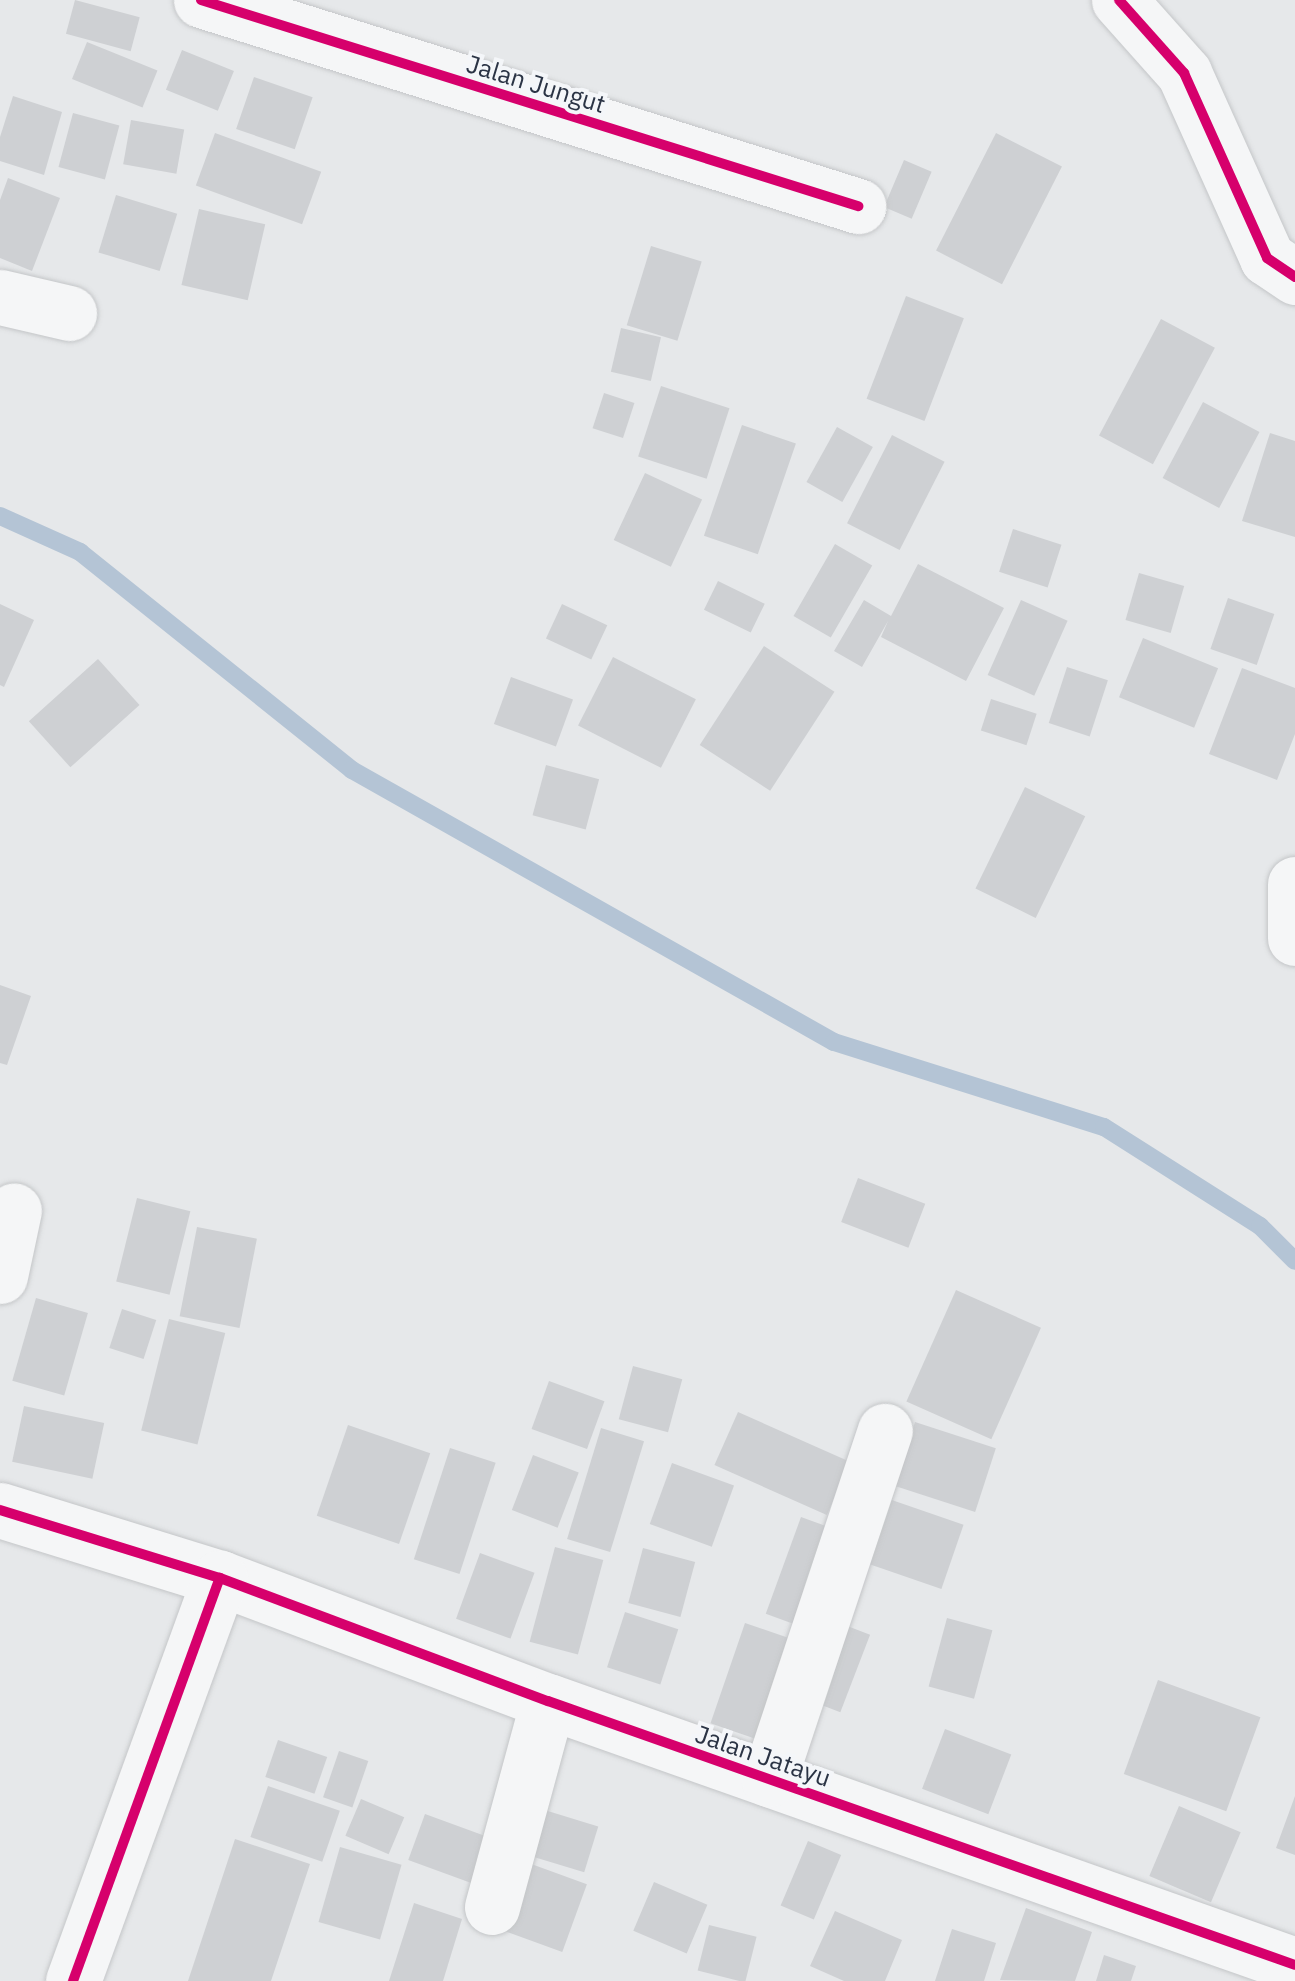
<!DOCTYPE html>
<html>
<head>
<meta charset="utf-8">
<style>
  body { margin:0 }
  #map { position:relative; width:1295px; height:1981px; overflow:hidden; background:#e6e8ea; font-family:"IBM Plex Sans",sans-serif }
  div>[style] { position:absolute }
  .stream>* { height:18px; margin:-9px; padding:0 9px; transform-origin:9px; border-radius:9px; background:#b4c4d5 }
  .building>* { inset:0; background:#ced0d3; transform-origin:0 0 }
  .roads { filter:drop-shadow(0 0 2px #c4c6c8) drop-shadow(0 0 2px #c4c6c8) }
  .street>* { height:55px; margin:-27.5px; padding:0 27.5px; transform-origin:27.5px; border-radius:27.5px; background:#f5f6f7 }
  .cycleway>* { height:10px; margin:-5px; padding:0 5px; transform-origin:5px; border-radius:5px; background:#d6006c }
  span { translate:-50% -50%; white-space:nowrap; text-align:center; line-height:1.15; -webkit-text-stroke:8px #f4f6f9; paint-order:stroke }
  .street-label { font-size:25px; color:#2b3445 }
</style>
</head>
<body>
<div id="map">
  <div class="stream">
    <i style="left:0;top:516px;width:88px;rotate:24.2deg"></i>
    <i style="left:80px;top:552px;width:349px;rotate:38.7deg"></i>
    <i style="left:352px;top:770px;width:553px;rotate:29.44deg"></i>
    <i style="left:834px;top:1042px;width:283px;rotate:17.5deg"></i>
    <i style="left:1104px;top:1127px;width:185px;rotate:32.4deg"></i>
    <i style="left:1260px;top:1226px;width:49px;rotate:45deg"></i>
  </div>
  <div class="building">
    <i style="left:75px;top:0;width:67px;height:35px;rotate:15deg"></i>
    <i style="left:87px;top:42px;width:76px;height:40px;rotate:22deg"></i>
    <i style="left:182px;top:50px;width:56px;height:43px;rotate:22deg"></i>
    <i style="left:254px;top:77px;width:62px;height:55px;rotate:19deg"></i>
    <i style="clip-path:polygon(13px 96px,62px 112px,44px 175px,0 161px,0 137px)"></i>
    <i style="left:73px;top:113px;width:48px;height:56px;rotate:15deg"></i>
    <i style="left:131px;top:120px;width:54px;height:45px;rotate:10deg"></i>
    <i style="left:215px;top:133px;width:113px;height:56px;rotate:20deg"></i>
    <i style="left:996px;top:133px;width:74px;height:132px;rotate:27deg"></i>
    <i style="left:904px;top:160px;width:30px;height:51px;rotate:23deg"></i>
    <i style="clip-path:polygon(8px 178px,60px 198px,32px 271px,0 258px,0 200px)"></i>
    <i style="left:116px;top:195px;width:64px;height:60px;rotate:17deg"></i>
    <i style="left:199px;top:209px;width:68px;height:78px;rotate:13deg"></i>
    <i style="left:651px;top:246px;width:53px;height:83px;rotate:17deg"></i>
    <i style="left:906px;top:296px;width:62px;height:110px;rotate:21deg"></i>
    <i style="left:1161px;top:319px;width:61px;height:132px;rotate:28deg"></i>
    <i style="left:621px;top:328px;width:41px;height:45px;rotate:13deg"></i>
    <i style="left:661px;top:386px;width:72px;height:74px;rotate:18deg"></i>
    <i style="left:604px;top:393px;width:32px;height:37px;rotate:18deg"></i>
    <i style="left:1203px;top:402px;width:64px;height:86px;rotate:28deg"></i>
    <i style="left:742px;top:425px;width:57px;height:117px;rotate:19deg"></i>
    <i style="left:837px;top:427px;width:41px;height:63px;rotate:29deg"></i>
    <i style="clip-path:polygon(1270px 433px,1295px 441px,1295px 537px,1242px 521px)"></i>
    <i style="left:892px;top:435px;width:59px;height:99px;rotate:27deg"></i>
    <i style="left:645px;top:473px;width:63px;height:74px;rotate:25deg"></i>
    <i style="left:1013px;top:529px;width:51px;height:45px;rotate:18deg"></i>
    <i style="left:835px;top:544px;width:43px;height:83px;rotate:30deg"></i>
    <i style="clip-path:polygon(918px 564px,1004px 608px,966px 681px,881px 637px,888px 621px,862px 667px,834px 651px,864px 600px,891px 616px)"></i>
    <i style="left:1139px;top:573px;width:47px;height:49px;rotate:16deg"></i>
    <i style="left:718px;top:581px;width:52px;height:32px;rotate:26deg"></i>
    <i style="left:1228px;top:598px;width:49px;height:54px;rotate:19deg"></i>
    <i style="left:1021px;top:600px;width:51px;height:82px;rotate:24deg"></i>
    <i style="clip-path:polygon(0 604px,34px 620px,4px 687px,0 685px)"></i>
    <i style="left:562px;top:604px;width:50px;height:38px;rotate:25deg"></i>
    <i style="left:1143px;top:638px;width:81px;height:64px;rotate:22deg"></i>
    <i style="left:764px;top:646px;width:84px;height:118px;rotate:33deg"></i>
    <i style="left:613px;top:657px;width:93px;height:77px;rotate:27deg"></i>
    <i style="left:98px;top:659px;width:62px;height:93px;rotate:48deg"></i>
    <i style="left:1067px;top:667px;width:43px;height:59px;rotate:18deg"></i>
    <i style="clip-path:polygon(1242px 668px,1295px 688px,1295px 734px,1277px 780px,1209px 754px)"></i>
    <i style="left:511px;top:677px;width:66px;height:50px;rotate:20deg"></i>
    <i style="left:991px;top:699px;width:48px;height:33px;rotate:18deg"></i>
    <i style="left:546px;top:765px;width:55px;height:52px;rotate:15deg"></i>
    <i style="left:1025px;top:787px;width:67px;height:113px;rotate:26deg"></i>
    <i style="clip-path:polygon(0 985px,31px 996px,7px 1065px,0 1063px)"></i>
    <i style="left:858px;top:1178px;width:72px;height:47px;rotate:21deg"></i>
    <i style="left:137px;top:1198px;width:55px;height:86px;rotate:14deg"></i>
    <i style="left:197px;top:1227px;width:61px;height:91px;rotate:11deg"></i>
    <i style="left:956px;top:1290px;width:93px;height:122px;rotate:24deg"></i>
    <i style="left:36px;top:1298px;width:54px;height:86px;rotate:16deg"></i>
    <i style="left:122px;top:1309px;width:36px;height:41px;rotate:18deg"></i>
    <i style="left:169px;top:1319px;width:58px;height:115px;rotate:14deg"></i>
    <i style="left:633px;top:1366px;width:51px;height:55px;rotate:15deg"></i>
    <i style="left:549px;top:1381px;width:59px;height:51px;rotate:20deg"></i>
    <i style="left:24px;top:1406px;width:82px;height:57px;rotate:12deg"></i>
    <i style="left:738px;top:1412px;width:123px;height:58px;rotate:24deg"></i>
    <i style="left:915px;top:1422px;width:85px;height:67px;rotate:18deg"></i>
    <i style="left:348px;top:1425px;width:87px;height:96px;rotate:19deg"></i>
    <i style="left:601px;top:1428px;width:45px;height:116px;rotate:17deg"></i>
    <i style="left:450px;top:1448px;width:48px;height:117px;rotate:18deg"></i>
    <i style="left:533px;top:1455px;width:49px;height:59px;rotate:21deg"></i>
    <i style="left:672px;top:1463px;width:66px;height:65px;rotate:20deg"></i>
    <i style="left:886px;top:1498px;width:82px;height:68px;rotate:19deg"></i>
    <i style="left:801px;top:1517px;width:40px;height:103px;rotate:20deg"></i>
    <i style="left:555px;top:1547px;width:50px;height:98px;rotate:15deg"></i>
    <i style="left:643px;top:1548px;width:54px;height:57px;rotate:15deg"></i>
    <i style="left:480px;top:1553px;width:58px;height:70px;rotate:20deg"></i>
    <i style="left:625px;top:1612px;width:56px;height:58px;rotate:18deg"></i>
    <i style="left:947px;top:1618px;width:47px;height:71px;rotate:15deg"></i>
    <i style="left:829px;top:1619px;width:44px;height:83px;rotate:21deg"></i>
    <i style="left:745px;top:1623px;width:57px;height:106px;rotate:19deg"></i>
    <i style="left:1158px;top:1680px;width:109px;height:100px;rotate:20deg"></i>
    <i style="left:945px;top:1729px;width:71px;height:64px;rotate:21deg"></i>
    <i style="left:278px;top:1740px;width:52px;height:39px;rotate:19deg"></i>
    <i style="left:339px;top:1751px;width:31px;height:49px;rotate:19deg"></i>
    <i style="left:268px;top:1786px;width:76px;height:54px;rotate:19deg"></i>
    <i style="clip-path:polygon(1295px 1796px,1295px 1855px,1276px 1848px)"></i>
    <i style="left:361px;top:1799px;width:47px;height:40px;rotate:23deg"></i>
    <i style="left:1179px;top:1806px;width:67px;height:76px;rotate:23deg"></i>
    <i style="left:538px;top:1808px;width:63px;height:48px;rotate:17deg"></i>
    <i style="left:425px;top:1814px;width:67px;height:49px;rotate:20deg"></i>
    <i style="clip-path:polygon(235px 1839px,310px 1864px,271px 1981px,188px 1981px)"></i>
    <i style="left:808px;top:1841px;width:36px;height:70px;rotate:23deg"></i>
    <i style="left:340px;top:1847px;width:64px;height:78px;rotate:16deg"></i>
    <i style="left:523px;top:1861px;width:68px;height:72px;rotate:20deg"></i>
    <i style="left:654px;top:1882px;width:58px;height:53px;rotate:23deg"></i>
    <i style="clip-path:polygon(414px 1903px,462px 1919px,443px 1981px,389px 1981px)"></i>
    <i style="clip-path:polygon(1026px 1908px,1092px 1932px,1075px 1981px,1000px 1980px)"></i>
    <i style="clip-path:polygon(835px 1911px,902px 1940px,885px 1981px,844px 1981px,810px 1966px)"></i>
    <i style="left:709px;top:1925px;width:49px;height:47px;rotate:14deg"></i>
    <i style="clip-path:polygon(952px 1929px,996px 1943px,984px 1981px,935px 1981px)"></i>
    <i style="clip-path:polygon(1104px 1955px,1136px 1966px,1131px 1981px,1096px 1981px)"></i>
  </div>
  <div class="roads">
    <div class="street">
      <i style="left:201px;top:0;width:689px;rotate:17.41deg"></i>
      <i style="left:1119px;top:0;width:98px;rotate:48.3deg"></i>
      <i style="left:1184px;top:73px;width:203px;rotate:65.8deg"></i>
      <i style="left:1267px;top:258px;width:34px;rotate:34deg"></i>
      <i style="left:0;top:297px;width:71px;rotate:13.1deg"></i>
      <i style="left:1295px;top:884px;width:54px;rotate:90deg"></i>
      <i style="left:0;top:1276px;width:67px;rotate:-78deg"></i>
      <i style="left:0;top:1510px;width:230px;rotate:17.2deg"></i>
      <i style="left:220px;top:1578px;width:350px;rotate:20.6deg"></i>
      <i style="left:548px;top:1701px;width:792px;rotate:19.46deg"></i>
      <i style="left:769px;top:1779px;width:367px;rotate:-71.6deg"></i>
      <i style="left:492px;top:1907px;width:213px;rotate:-74.8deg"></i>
      <i style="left:73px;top:1981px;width:429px;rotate:-70deg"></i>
    </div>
  </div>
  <div class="cycleway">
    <i style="left:201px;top:0;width:689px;rotate:17.41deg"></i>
    <i style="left:1119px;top:0;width:98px;rotate:48.3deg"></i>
    <i style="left:1184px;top:73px;width:203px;rotate:65.8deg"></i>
    <i style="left:1267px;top:258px;width:34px;rotate:34deg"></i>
    <i style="left:0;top:1510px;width:230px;rotate:17.2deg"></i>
    <i style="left:220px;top:1578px;width:350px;rotate:20.6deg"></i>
    <i style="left:548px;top:1701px;width:792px;rotate:19.46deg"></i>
    <i style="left:73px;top:1981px;width:429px;rotate:-70deg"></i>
  </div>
  <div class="street-label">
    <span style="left:536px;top:84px;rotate:17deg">Jalan Jungut</span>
    <span style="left:763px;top:1756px;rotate:19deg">Jalan Jatayu</span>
  </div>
</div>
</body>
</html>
